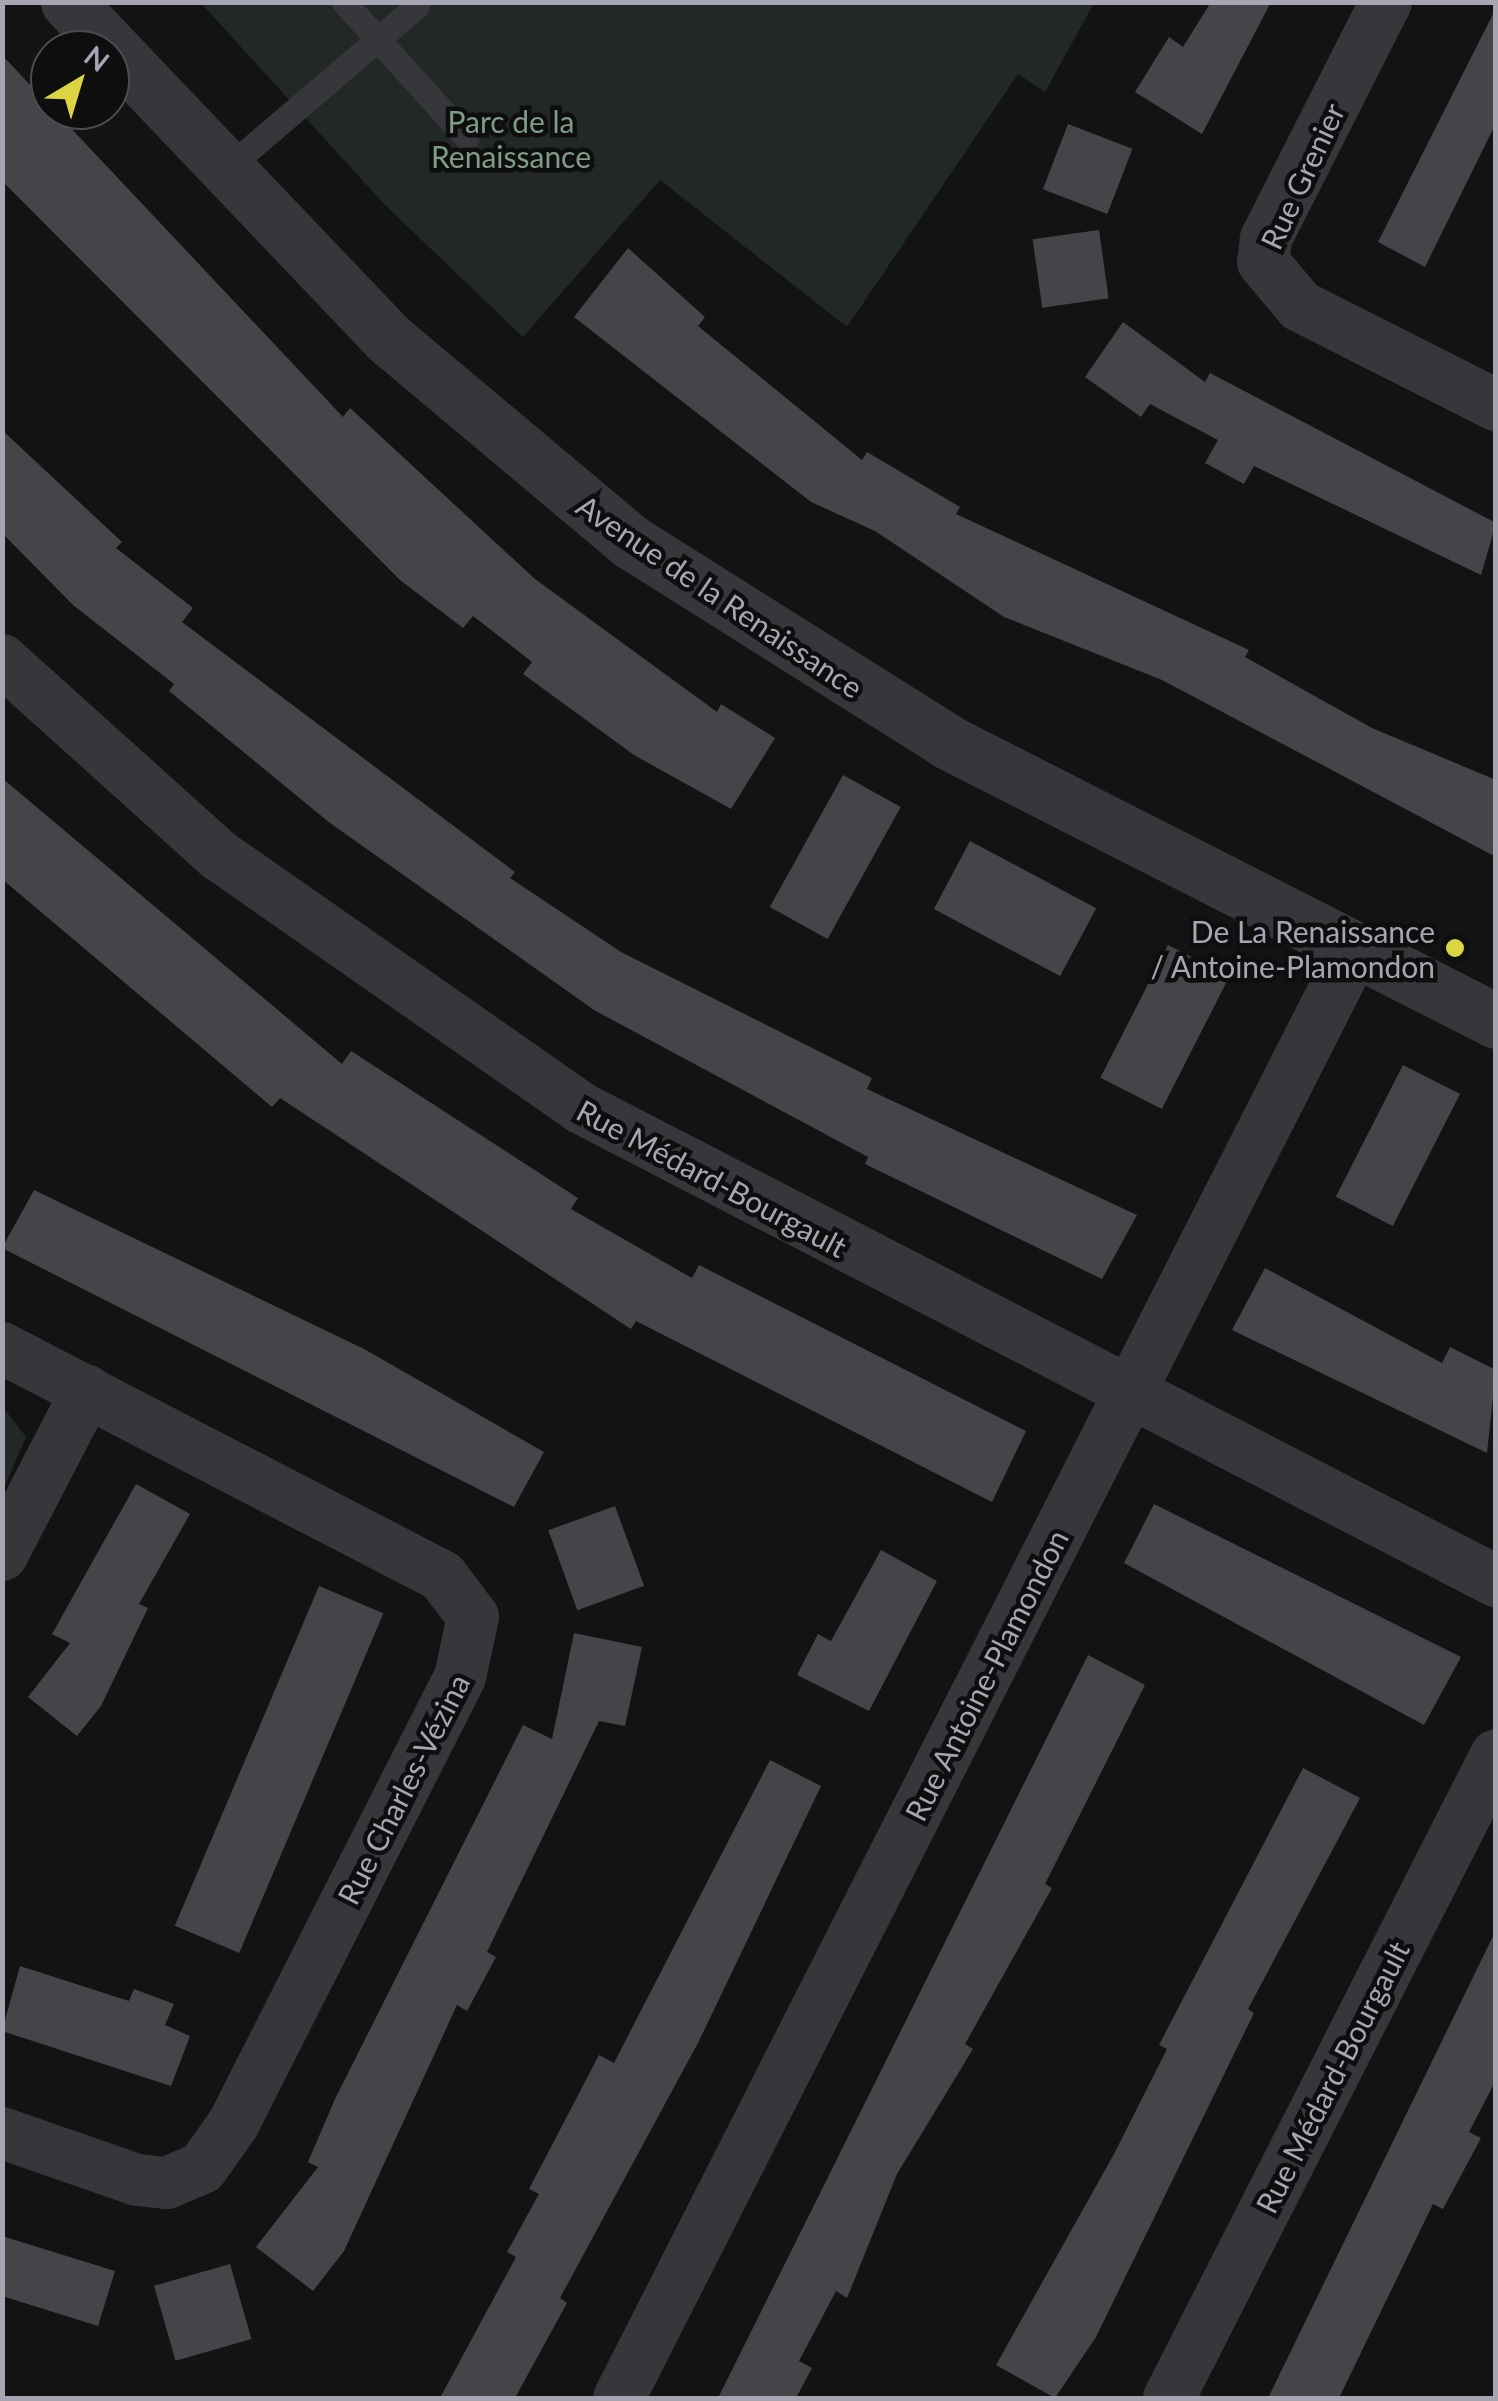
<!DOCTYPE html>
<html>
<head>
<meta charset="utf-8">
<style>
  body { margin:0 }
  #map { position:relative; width:1498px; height:2401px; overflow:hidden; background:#131314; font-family:Lato,sans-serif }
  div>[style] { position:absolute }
  .green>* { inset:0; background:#212825 }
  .building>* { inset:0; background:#454549; transform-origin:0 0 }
  .service>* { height:25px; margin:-12.5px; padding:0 12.5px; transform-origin:12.5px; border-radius:12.5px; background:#37363b }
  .minor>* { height:52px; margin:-26px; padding:0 26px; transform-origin:26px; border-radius:26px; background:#37363b }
  .tertiary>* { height:55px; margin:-27.5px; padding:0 27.5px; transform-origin:27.5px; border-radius:27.5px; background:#37363b }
  .dots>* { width:28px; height:28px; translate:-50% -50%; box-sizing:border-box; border:5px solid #0e0e0f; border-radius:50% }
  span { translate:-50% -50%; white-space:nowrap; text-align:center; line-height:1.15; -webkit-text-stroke:9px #0e0e0f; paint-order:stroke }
  .park-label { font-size:30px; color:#7f9c89 }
  .street-label { font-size:30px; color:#a6a6b3 }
  .poi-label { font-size:30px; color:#a6a6b3 }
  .right { translate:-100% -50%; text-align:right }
  .frame { position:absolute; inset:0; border:5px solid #a6a6b3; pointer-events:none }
  .north { position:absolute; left:30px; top:30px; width:100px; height:100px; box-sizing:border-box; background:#0e0e0f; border:2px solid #4b4b51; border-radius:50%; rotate:38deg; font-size:28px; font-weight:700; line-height:40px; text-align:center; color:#a6a6b3 }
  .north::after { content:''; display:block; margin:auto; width:35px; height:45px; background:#dcd442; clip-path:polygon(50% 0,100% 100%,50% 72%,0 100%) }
</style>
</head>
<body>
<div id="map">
  <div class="green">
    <i style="clip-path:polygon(201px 3px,1094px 3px,1045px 92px,1018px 74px,847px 327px,660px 180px,523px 337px,384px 204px)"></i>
    <i style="clip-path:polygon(3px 1407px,26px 1437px,3px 1490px,2px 1407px)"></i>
  </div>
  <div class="building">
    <i style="clip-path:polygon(1211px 2px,1271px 2px,1202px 134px,1135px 92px,1169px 37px,1183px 47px)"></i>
    <i style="clip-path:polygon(1496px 8px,1496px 123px,1425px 267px,1378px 242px)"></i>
    <i style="clip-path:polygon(2px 55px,343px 417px,350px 408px,535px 579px,717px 712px,721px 704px,775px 738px,731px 809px,634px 755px,523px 674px,532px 662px,473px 616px,463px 628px,400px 580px,38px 217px,2px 181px)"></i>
    <i style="left:1068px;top:124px;width:69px;height:70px;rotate:21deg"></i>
    <i style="left:1099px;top:230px;width:69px;height:67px;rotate:82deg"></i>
    <i style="clip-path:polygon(628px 248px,705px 317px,698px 326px,862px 460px,867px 452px,960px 507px,956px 514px,1249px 650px,1245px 657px,1372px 728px,1496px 780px,1496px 857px,1162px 680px,1004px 617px,875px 531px,811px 502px,574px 317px)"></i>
    <i style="clip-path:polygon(1123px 322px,1205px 382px,1210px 373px,1496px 523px,1481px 575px,1254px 466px,1244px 484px,1205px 463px,1218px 440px,1150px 404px,1141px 417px,1085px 377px)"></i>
    <i style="clip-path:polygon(2px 430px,122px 542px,116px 548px,193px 608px,182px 622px,515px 872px,510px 878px,621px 952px,872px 1078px,867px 1089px,1137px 1215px,1102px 1279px,865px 1164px,868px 1157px,594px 1010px,330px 823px,169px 691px,174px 684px,73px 605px,2px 533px)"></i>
    <i style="left:843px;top:775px;width:66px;height:151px;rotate:29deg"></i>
    <i style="clip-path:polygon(2px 778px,342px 1064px,351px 1051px,578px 1198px,571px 1209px,692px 1278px,699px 1265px,1026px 1431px,992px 1502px,636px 1321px,631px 1329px,280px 1098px,272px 1107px,2px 879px)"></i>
    <i style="left:970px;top:841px;width:143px;height:77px;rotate:28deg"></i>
    <i style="left:1168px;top:945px;width:69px;height:149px;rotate:27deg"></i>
    <i style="left:1403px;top:1065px;width:64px;height:148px;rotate:27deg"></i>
    <i style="clip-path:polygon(34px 1190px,364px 1349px,544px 1452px,514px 1507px,2px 1248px)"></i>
    <i style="clip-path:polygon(1265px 1268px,1442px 1363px,1450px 1347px,1496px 1370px,1487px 1453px,1232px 1330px)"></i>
    <i style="clip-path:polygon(136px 1484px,190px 1514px,139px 1604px,148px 1608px,101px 1706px,77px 1736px,28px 1697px,70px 1643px,52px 1634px)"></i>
    <i style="clip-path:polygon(1154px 1504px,1461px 1657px,1424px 1725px,1124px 1563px)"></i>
    <i style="left:615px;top:1506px;width:85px;height:71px;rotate:70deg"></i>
    <i style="clip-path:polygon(881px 1550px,937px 1581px,869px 1711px,797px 1675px,818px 1634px,831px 1641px)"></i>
    <i style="left:319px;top:1586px;width:70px;height:369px;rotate:23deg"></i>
    <i style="clip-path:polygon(574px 1633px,642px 1647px,625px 1726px,599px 1721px,487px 1952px,496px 1957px,467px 2011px,457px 2005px,344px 2251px,313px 2291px,256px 2247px,318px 2167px,308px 2162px,335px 2099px,523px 1725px,552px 1739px)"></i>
    <i style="clip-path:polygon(1088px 1655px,1145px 1685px,1045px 1884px,1052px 1888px,965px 2044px,973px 2049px,897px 2174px,847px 2298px,836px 2291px,799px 2361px,812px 2368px,796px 2398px,718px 2398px)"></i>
    <i style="clip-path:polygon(770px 1760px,821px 1786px,699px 2041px,560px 2298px,567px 2303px,515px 2398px,440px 2398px,516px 2257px,507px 2252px,539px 2194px,529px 2189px,599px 2055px,614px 2063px)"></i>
    <i style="clip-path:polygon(1303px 1768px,1360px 1798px,1248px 2009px,1254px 2013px,1096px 2337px,1055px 2398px,996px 2365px,1114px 2154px,1167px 2049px,1159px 2045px)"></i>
    <i style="clip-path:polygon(1496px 1930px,1496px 2080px,1469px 2132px,1481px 2138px,1443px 2209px,1433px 2204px,1339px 2398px,1268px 2398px)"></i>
    <i style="clip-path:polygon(20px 1966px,129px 2001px,134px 1989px,174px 2004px,165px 2025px,190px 2036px,171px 2086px,2px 2031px)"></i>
    <i style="clip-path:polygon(2px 2236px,115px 2271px,98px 2326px,2px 2296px)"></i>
    <i style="left:230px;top:2264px;width:78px;height:79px;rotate:74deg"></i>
  </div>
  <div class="service">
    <i style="left:344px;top:2px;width:183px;rotate:47.9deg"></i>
    <i style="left:226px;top:169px;width:251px;rotate:-40.5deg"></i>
  </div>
  <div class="minor">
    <i style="left:1386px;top:2px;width:266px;rotate:116.9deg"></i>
    <i style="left:1266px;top:239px;width:23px;rotate:97deg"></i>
    <i style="left:1263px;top:262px;width:57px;rotate:49.9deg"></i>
    <i style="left:1300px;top:306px;width:220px;rotate:26.8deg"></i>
    <i style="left:2px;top:660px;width:293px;rotate:42deg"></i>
    <i style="left:220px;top:856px;width:440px;rotate:34.9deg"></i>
    <i style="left:581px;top:1108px;width:1030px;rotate:27.34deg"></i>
    <i style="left:2px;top:1348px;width:496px;rotate:27.4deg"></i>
    <i style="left:442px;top:1576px;width:51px;rotate:52.9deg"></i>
    <i style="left:473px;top:1617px;width:61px;rotate:102.2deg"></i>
    <i style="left:460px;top:1677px;width:500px;rotate:116.9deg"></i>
    <i style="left:234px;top:2123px;width:55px;rotate:125.4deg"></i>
    <i style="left:202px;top:2168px;width:39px;rotate:157deg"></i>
    <i style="left:166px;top:2183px;width:29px;rotate:-174deg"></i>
    <i style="left:137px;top:2180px;width:143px;rotate:-160.8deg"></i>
    <i style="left:2px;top:1555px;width:185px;rotate:-62.6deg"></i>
    <i style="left:619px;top:2398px;width:1623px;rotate:-63.07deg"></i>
    <i style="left:1169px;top:2398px;width:721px;rotate:-63.04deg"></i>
  </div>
  <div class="tertiary">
    <i style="left:68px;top:2px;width:465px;rotate:46.4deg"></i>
    <i style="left:389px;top:339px;width:316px;rotate:40deg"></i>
    <i style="left:631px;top:542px;width:375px;rotate:32.2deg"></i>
    <i style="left:948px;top:742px;width:615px;rotate:26.98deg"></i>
  </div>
  <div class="dots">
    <i style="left:1455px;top:948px;background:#dcd442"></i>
  </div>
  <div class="park-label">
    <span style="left:511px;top:138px">Parc de la<br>Renaissance</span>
  </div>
  <div class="street-label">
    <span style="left:1302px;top:176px;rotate:-65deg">Rue Grenier</span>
    <span style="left:720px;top:596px;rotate:34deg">Avenue de la Renaissance</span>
    <span style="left:712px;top:1178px;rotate:28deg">Rue Médard-Bourgault</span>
    <span style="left:986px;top:1675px;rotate:-63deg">Rue Antoine-Plamondon</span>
    <span style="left:403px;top:1789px;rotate:-63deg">Rue Charles-Vézina</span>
    <span style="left:1332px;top:2077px;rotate:-63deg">Rue Médard-Bourgault</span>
  </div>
  <div class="poi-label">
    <span class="right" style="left:1435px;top:948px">De La Renaissance<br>/ Antoine-Plamondon</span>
  </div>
  <div class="frame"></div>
  <div class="north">N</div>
</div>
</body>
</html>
